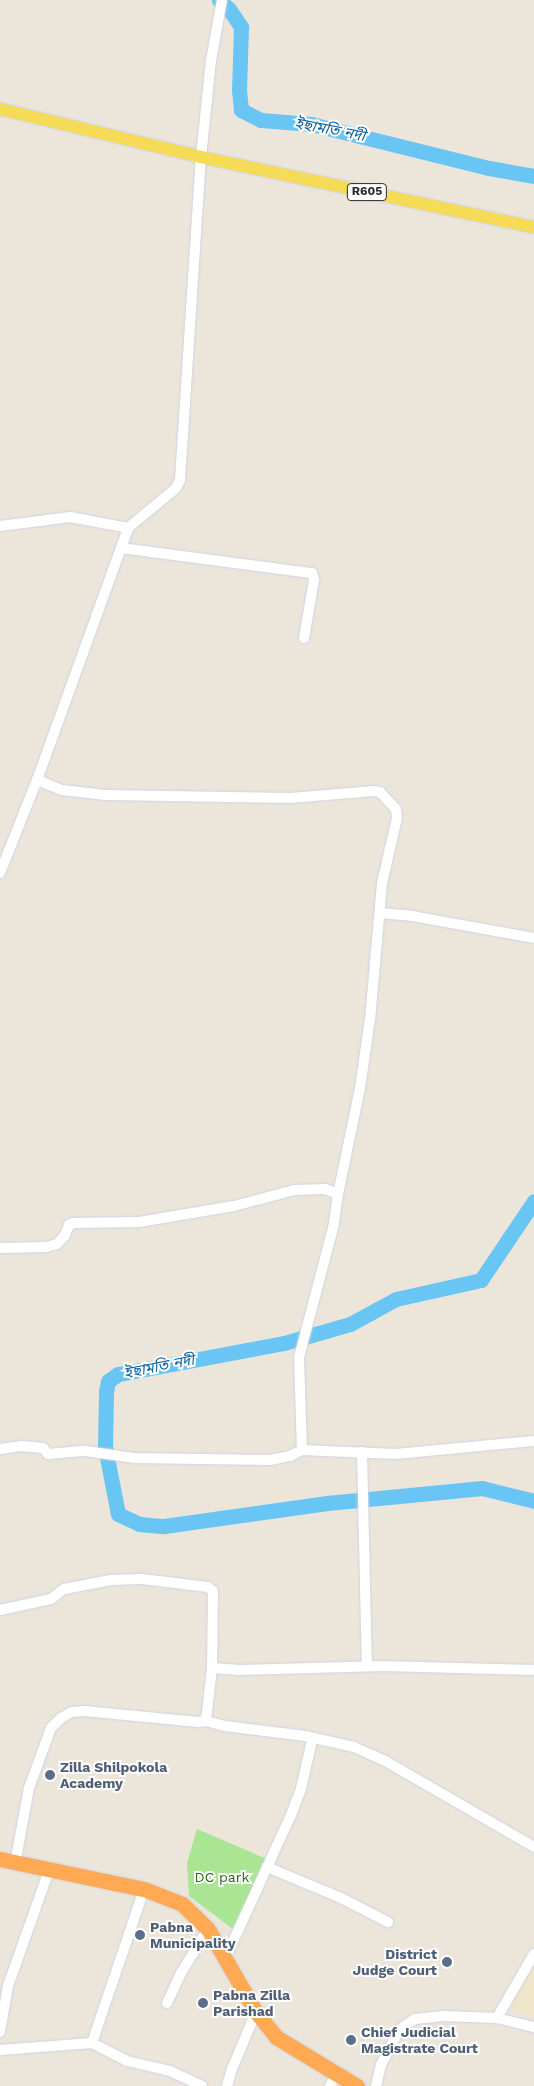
<!DOCTYPE html>
<html>
<head>
<meta charset="utf-8">
<style>
  body { margin:0 }
  #map { position:relative; width:534px; height:2086px; overflow:hidden; background:#ece6da; font-family:"Work Sans","Noto Sans Bengali",sans-serif }
  div>[style] { position:absolute }
  .education>* { inset:0; background:#efe5c9 }
  .green>* { inset:0; background:#aae594 }
  .river>* { height:15px; margin:-7.5px; padding:0 7.5px; transform-origin:7.5px; border-radius:7.5px; background:#69c5f3 }
  .roads { filter:drop-shadow(0 0 1px #d0d2e3) drop-shadow(0 0 1px #d0d2e3) }
  .minor>* { height:10px; margin:-5px; padding:0 5px; transform-origin:5px; border-radius:5px; background:#fff }
  .major>* { height:12px; margin:-6px; padding:0 6px; transform-origin:6px; border-radius:6px; background:#f6dc56 }
  .highway>* { height:15px; margin:-7.5px; padding:0 7.5px; transform-origin:7.5px; border-radius:7.5px; background:#ffa953 }
  .dots>* { width:14px; height:14px; translate:-50% -50%; box-sizing:border-box; border:2px solid #fff; border-radius:50% }
  span { translate:-50% -50%; white-space:nowrap; text-align:center; line-height:1.15; -webkit-text-stroke:4px #fff; paint-order:stroke }
  .shield-label span { padding:1px 4px; background:#fff; border:1px solid; border-radius:4px; -webkit-text-stroke-width:0 }
  .shield-label { font-size:12px; color:#292929; font-weight:700 }
  .service-label { font-size:14px; color:#4e5e75; font-weight:700 }
  .left { translate:0 -50%; text-align:left }
  .right { translate:-100% -50%; text-align:right }
  .park-label { font-size:14px; color:#226917 }
  .water-label { font-size:15px; color:#08609f; font-style:italic }
</style>
</head>
<body>
<div id="map">
  <div class="education">
    <i style="clip-path:polygon(534px 1960px,534px 2015px,507px 2006px)"></i>
  </div>
  <div class="green">
    <i style="clip-path:polygon(197px 1829px,267px 1859px,233px 1929px,189px 1896px,187px 1863px)"></i>
  </div>
  <div class="river">
    <i style="left:219px;top:0;width:13px;rotate:42deg"></i>
    <i style="left:229px;top:9px;width:22px;rotate:56deg"></i>
    <i style="left:241px;top:27px;width:63px;rotate:91.8deg"></i>
    <i style="left:239px;top:90px;width:20px;rotate:84deg"></i>
    <i style="left:241px;top:110px;width:22px;rotate:27deg"></i>
    <i style="left:261px;top:120px;width:50px;rotate:4.6deg"></i>
    <i style="left:311px;top:124px;width:183px;rotate:13.9deg"></i>
    <i style="left:489px;top:168px;width:46px;rotate:10.1deg"></i>
    <i style="left:534px;top:1201px;width:95px;rotate:123.9deg"></i>
    <i style="left:481px;top:1280px;width:87px;rotate:167.4deg"></i>
    <i style="left:396px;top:1299px;width:52px;rotate:151.5deg"></i>
    <i style="left:350px;top:1324px;width:69px;rotate:163.9deg"></i>
    <i style="left:284px;top:1343px;width:169px;rotate:169.4deg"></i>
    <i style="left:118px;top:1374px;width:12px;rotate:145deg"></i>
    <i style="left:108px;top:1381px;width:11px;rotate:100deg"></i>
    <i style="left:106px;top:1392px;width:55px;rotate:91deg"></i>
    <i style="left:105px;top:1447px;width:68px;rotate:79deg"></i>
    <i style="left:118px;top:1514px;width:23px;rotate:25deg"></i>
    <i style="left:139px;top:1524px;width:25px;rotate:5deg"></i>
    <i style="left:164px;top:1526px;width:165px;rotate:-8deg"></i>
    <i style="left:327px;top:1503px;width:156px;rotate:-5.5deg"></i>
    <i style="left:482px;top:1488px;width:54px;rotate:14deg"></i>
  </div>
  <div class="roads">
    <div class="minor">
      <i style="left:0;top:526px;width:71px;rotate:-7.3deg"></i>
      <i style="left:70px;top:517px;width:59px;rotate:10.7deg"></i>
      <i style="left:121px;top:548px;width:193px;rotate:7.5deg"></i>
      <i style="left:312px;top:573px;width:7px;rotate:74deg"></i>
      <i style="left:314px;top:580px;width:59px;rotate:99.8deg"></i>
      <i style="left:37px;top:780px;width:27px;rotate:22deg"></i>
      <i style="left:62px;top:790px;width:44px;rotate:6.5deg"></i>
      <i style="left:106px;top:795px;width:184px;rotate:0.9deg"></i>
      <i style="left:290px;top:798px;width:84px;rotate:-4.8deg"></i>
      <i style="left:374px;top:791px;width:6px;rotate:9deg"></i>
      <i style="left:380px;top:792px;width:23px;rotate:47deg"></i>
      <i style="left:396px;top:809px;width:9px;rotate:84deg"></i>
      <i style="left:397px;top:818px;width:67px;rotate:103deg"></i>
      <i style="left:382px;top:883px;width:137px;rotate:95deg"></i>
      <i style="left:370px;top:1019px;width:70px;rotate:98.2deg"></i>
      <i style="left:360px;top:1088px;width:108px;rotate:101.7deg"></i>
      <i style="left:0;top:873px;width:100px;rotate:-68.3deg"></i>
      <i style="left:37px;top:780px;width:268px;rotate:-70.1deg"></i>
      <i style="left:128px;top:528px;width:62px;rotate:-39.8deg"></i>
      <i style="left:176px;top:488px;width:9px;rotate:-63deg"></i>
      <i style="left:180px;top:480px;width:324px;rotate:-86.3deg"></i>
      <i style="left:201px;top:157px;width:97px;rotate:-84.1deg"></i>
      <i style="left:211px;top:61px;width:62px;rotate:-79.8deg"></i>
      <i style="left:380px;top:913px;width:32px;rotate:5deg"></i>
      <i style="left:412px;top:916px;width:124px;rotate:10.2deg"></i>
      <i style="left:0;top:1248px;width:46px;rotate:-1.2deg"></i>
      <i style="left:46px;top:1247px;width:11px;rotate:-15deg"></i>
      <i style="left:57px;top:1244px;width:12px;rotate:-48deg"></i>
      <i style="left:65px;top:1235px;width:11px;rotate:-68deg"></i>
      <i style="left:69px;top:1225px;width:4px;rotate:-27deg"></i>
      <i style="left:73px;top:1223px;width:66px;rotate:-0.9deg"></i>
      <i style="left:139px;top:1222px;width:96px;rotate:-9.6deg"></i>
      <i style="left:234px;top:1206px;width:62px;rotate:-14.9deg"></i>
      <i style="left:294px;top:1190px;width:31px;rotate:-2deg"></i>
      <i style="left:325px;top:1189px;width:14px;rotate:21deg"></i>
      <i style="left:338px;top:1194px;width:30px;rotate:98deg"></i>
      <i style="left:334px;top:1224px;width:138px;rotate:104.7deg"></i>
      <i style="left:299px;top:1357px;width:93px;rotate:88.2deg"></i>
      <i style="left:0;top:1449px;width:21px;rotate:-8deg"></i>
      <i style="left:21px;top:1446px;width:22px;rotate:5deg"></i>
      <i style="left:43px;top:1448px;width:8px;rotate:50deg"></i>
      <i style="left:48px;top:1454px;width:37px;rotate:-5deg"></i>
      <i style="left:85px;top:1451px;width:49px;rotate:8.1deg"></i>
      <i style="left:134px;top:1458px;width:136px;rotate:0.8deg"></i>
      <i style="left:270px;top:1460px;width:20px;rotate:-11deg"></i>
      <i style="left:290px;top:1456px;width:13px;rotate:-27deg"></i>
      <i style="left:302px;top:1450px;width:94px;rotate:2.4deg"></i>
      <i style="left:396px;top:1454px;width:139px;rotate:-5.4deg"></i>
      <i style="left:362px;top:1452px;width:214px;rotate:88.7deg"></i>
      <i style="left:0;top:1610px;width:52px;rotate:-12.2deg"></i>
      <i style="left:51px;top:1599px;width:16px;rotate:-38deg"></i>
      <i style="left:64px;top:1589px;width:48px;rotate:-10.8deg"></i>
      <i style="left:111px;top:1580px;width:31px;rotate:-2deg"></i>
      <i style="left:142px;top:1579px;width:66px;rotate:6.9deg"></i>
      <i style="left:208px;top:1587px;width:6px;rotate:39deg"></i>
      <i style="left:213px;top:1591px;width:77px;rotate:90.7deg"></i>
      <i style="left:212px;top:1668px;width:53px;rotate:96.5deg"></i>
      <i style="left:212px;top:1668px;width:28px;rotate:4deg"></i>
      <i style="left:240px;top:1670px;width:143px;rotate:-1.6deg"></i>
      <i style="left:383px;top:1666px;width:151px;rotate:1.5deg"></i>
      <i style="left:15px;top:1864px;width:77px;rotate:-79.6deg"></i>
      <i style="left:29px;top:1788px;width:64px;rotate:-69.9deg"></i>
      <i style="left:51px;top:1728px;width:14px;rotate:-45deg"></i>
      <i style="left:61px;top:1718px;width:13px;rotate:-29deg"></i>
      <i style="left:72px;top:1712px;width:12px;rotate:-5deg"></i>
      <i style="left:84px;top:1711px;width:115px;rotate:5.5deg"></i>
      <i style="left:198px;top:1722px;width:8px;rotate:-7deg"></i>
      <i style="left:206px;top:1721px;width:20px;rotate:15deg"></i>
      <i style="left:225px;top:1726px;width:81px;rotate:7.1deg"></i>
      <i style="left:305px;top:1736px;width:50px;rotate:12.7deg"></i>
      <i style="left:354px;top:1747px;width:36px;rotate:24deg"></i>
      <i style="left:387px;top:1762px;width:170px;rotate:30deg"></i>
      <i style="left:267px;top:1867px;width:80px;rotate:22.7deg"></i>
      <i style="left:341px;top:1898px;width:53px;rotate:27.1deg"></i>
      <i style="left:225px;top:1959px;width:158px;rotate:-65.4deg"></i>
      <i style="left:291px;top:1815px;width:28px;rotate:-69deg"></i>
      <i style="left:301px;top:1789px;width:50px;rotate:-77.3deg"></i>
      <i style="left:167px;top:2003px;width:33px;rotate:-65deg"></i>
      <i style="left:181px;top:1973px;width:52px;rotate:-58.5deg"></i>
      <i style="left:497px;top:2018px;width:74px;rotate:-60deg"></i>
      <i style="left:0;top:2032px;width:47px;rotate:-80.1deg"></i>
      <i style="left:8px;top:1986px;width:123px;rotate:-70.5deg"></i>
      <i style="left:92px;top:2043px;width:163px;rotate:-71.3deg"></i>
      <i style="left:0;top:2050px;width:92px;rotate:-4.4deg"></i>
      <i style="left:92px;top:2043px;width:39px;rotate:27deg"></i>
      <i style="left:127px;top:2061px;width:44px;rotate:13.1deg"></i>
      <i style="left:170px;top:2071px;width:35px;rotate:25deg"></i>
      <i style="left:227px;top:2086px;width:18px;rotate:-74deg"></i>
      <i style="left:232px;top:2069px;width:62px;rotate:-67.2deg"></i>
      <i style="left:330px;top:2086px;width:13px;rotate:-63deg"></i>
      <i style="left:376px;top:2086px;width:22px;rotate:-77deg"></i>
      <i style="left:381px;top:2065px;width:39px;rotate:-63deg"></i>
      <i style="left:399px;top:2030px;width:19px;rotate:-35deg"></i>
      <i style="left:415px;top:2019px;width:29px;rotate:-6deg"></i>
      <i style="left:444px;top:2016px;width:53px;rotate:2.2deg"></i>
      <i style="left:497px;top:2018px;width:38px;rotate:14deg"></i>
    </div>
    <div class="major">
      <i style="left:0;top:109px;width:207px;rotate:13.4deg"></i>
      <i style="left:201px;top:157px;width:340px;rotate:11.9deg"></i>
    </div>
    <div class="highway">
      <i style="left:0;top:1859px;width:147px;rotate:11.8deg"></i>
      <i style="left:144px;top:1889px;width:41px;rotate:21.5deg"></i>
      <i style="left:182px;top:1904px;width:36px;rotate:44deg"></i>
      <i style="left:208px;top:1929px;width:96px;rotate:60deg"></i>
      <i style="left:256px;top:2012px;width:32px;rotate:51deg"></i>
      <i style="left:276px;top:2037px;width:95px;rotate:31.2deg"></i>
    </div>
  </div>
  <div class="dots">
    <i style="left:50px;top:1775px;background:#5c6f8a"></i>
    <i style="left:140px;top:1935px;background:#5c6f8a"></i>
    <i style="left:447px;top:1962px;background:#5c6f8a"></i>
    <i style="left:203px;top:2003px;background:#5c6f8a"></i>
    <i style="left:351px;top:2040px;background:#5c6f8a"></i>
  </div>
  <div class="shield-label">
    <span style="left:367px;top:192px">R605</span>
  </div>
  <div class="service-label">
    <span class="left" style="left:60px;top:1775px">Zilla Shilpokola<br>Academy</span>
    <span class="left" style="left:150px;top:1935px">Pabna<br>Municipality</span>
    <span class="right" style="left:437px;top:1962px">District<br>Judge Court</span>
    <span class="left" style="left:213px;top:2003px">Pabna Zilla<br>Parishad</span>
    <span class="left" style="left:361px;top:2040px">Chief Judicial<br>Magistrate Court</span>
  </div>
  <div class="park-label">
    <span style="left:222px;top:1877px">DC park</span>
  </div>
  <div class="water-label">
    <span style="left:330px;top:130px;rotate:11deg">ইছামতি নদী</span>
    <span style="left:159px;top:1367px;rotate:-11deg">ইছামতি নদী</span>
  </div>
</div>
</body>
</html>
